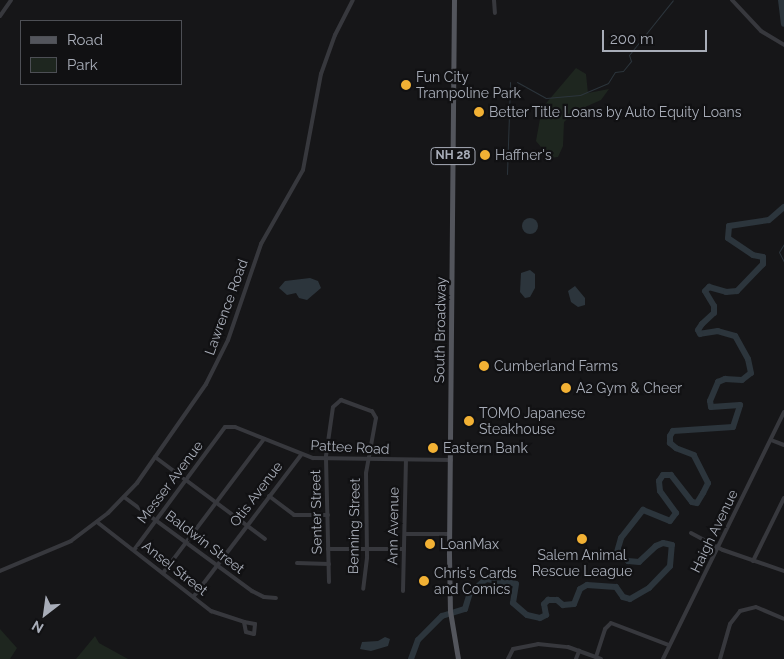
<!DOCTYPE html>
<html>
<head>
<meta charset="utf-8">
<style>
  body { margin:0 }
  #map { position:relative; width:784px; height:659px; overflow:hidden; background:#161618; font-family:Raleway,sans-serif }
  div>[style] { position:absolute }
  .green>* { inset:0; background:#1e261f }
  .water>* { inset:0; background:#2c353c }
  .round { border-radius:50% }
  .stream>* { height:1px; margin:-0.5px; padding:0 0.5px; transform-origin:0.5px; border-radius:0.5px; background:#2c353c }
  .river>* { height:6px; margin:-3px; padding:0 3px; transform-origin:3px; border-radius:3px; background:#2c353c }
  .minor>* { height:4px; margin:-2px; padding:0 2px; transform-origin:2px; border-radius:2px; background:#37383d }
  .major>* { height:5px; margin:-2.5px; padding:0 2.5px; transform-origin:2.5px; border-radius:2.5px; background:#53555c }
  .dots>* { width:14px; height:14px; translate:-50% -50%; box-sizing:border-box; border:2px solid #111113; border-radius:50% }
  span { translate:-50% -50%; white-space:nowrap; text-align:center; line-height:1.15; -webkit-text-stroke:4.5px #111113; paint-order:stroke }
  .shield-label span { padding:1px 4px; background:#111113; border:1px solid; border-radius:4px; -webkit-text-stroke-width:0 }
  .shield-label { font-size:12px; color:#a8adb8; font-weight:700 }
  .poi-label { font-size:14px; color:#a8adb8 }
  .left { translate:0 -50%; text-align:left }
  .street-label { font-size:14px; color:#a8adb8 }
  .legend { position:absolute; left:20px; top:20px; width:162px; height:65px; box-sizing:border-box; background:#111113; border:1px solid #4d4f55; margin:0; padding:6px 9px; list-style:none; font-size:15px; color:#a8adb8 }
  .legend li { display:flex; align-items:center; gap:10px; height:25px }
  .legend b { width:25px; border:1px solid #4d4f55 }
  .north { position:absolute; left:20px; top:589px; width:50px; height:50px; -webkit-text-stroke:4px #111113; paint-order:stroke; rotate:210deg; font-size:14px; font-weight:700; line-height:20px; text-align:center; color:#a8adb8 }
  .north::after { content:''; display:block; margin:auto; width:18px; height:22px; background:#a8adb8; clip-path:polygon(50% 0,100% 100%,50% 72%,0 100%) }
  .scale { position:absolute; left:602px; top:30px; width:105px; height:22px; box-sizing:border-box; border:2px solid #a8adb8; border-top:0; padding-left:6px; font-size:15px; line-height:18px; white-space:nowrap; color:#a8adb8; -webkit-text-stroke:4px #111113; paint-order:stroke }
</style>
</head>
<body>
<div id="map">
  <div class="green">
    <i style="clip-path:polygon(576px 68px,586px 74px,588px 93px,609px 89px,601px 100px,576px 111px,564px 122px,563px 146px,558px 157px,550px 158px,536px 141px,542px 108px)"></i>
    <i style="clip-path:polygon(0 629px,17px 648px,10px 659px,0 659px)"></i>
    <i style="clip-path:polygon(95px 636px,99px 643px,128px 659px,76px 659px)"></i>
  </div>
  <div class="water">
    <i class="round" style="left:522px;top:218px;width:16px;height:16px"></i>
    <i style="clip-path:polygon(530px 270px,535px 274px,535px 288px,530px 297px,525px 298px,520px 292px,521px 273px)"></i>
    <i style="clip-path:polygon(310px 278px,318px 281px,321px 288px,307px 300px,299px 298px,296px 293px,287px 295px,279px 288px,285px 281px)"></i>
    <i style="clip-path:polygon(575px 286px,585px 298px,585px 305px,578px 307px,571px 302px,568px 291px)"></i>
    <i style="clip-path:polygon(385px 637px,390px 639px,388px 646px,371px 651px,360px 649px,362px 642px,378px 641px)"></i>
  </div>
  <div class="stream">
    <i style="left:517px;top:82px;width:33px;rotate:29deg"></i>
    <i style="left:546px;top:98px;width:34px;rotate:-5deg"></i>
    <i style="left:580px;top:95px;width:30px;rotate:-23deg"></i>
    <i style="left:608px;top:83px;width:13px;rotate:-58deg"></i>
    <i style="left:615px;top:72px;width:8px;rotate:-7deg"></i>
    <i style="left:623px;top:71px;width:13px;rotate:-51deg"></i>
    <i style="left:631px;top:61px;width:6px;rotate:-108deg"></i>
    <i style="left:629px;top:55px;width:70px;rotate:-51.3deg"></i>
    <i style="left:507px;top:174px;width:92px;rotate:-88.1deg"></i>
    <i style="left:784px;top:244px;width:9px;rotate:122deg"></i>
    <i style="left:779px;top:252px;width:11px;rotate:63deg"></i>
  </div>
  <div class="river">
    <i style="left:781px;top:0;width:24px;rotate:83deg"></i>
    <i style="left:411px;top:659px;width:20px;rotate:-70deg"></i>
    <i style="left:418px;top:640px;width:34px;rotate:-45deg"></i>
    <i style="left:442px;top:616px;width:24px;rotate:-17deg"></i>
    <i style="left:465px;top:609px;width:17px;rotate:-73deg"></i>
    <i style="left:470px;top:593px;width:21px;rotate:-41deg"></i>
    <i style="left:486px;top:579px;width:30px;rotate:9deg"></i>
    <i style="left:516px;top:584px;width:19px;rotate:99deg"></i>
    <i style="left:513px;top:603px;width:18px;rotate:41deg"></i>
    <i style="left:527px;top:615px;width:13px;rotate:13deg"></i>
    <i style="left:540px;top:618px;width:7px;rotate:-27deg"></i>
    <i style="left:546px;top:615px;width:11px;rotate:-100deg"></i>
    <i style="left:544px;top:604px;width:6px;rotate:-45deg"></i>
    <i style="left:548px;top:600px;width:9px"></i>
    <i style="left:557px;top:600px;width:8px;rotate:40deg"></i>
    <i style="left:563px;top:605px;width:11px;rotate:-5deg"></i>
    <i style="left:574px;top:604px;width:16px;rotate:-68deg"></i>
    <i style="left:580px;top:589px;width:8px;rotate:-30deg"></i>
    <i style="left:587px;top:585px;width:29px;rotate:4deg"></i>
    <i style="left:616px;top:587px;width:12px;rotate:55deg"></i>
    <i style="left:623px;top:597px;width:7px;rotate:16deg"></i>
    <i style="left:630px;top:599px;width:22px;rotate:-30deg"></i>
    <i style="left:649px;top:588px;width:30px;rotate:-46deg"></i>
    <i style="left:670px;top:566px;width:21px;rotate:-85deg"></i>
    <i style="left:672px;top:545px;width:9px;rotate:-167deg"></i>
    <i style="left:663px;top:543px;width:8px;rotate:157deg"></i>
    <i style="left:656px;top:546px;width:23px;rotate:137deg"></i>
    <i style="left:639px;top:562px;width:11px;rotate:-175deg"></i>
    <i style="left:628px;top:561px;width:14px;rotate:-141deg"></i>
    <i style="left:617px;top:552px;width:15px;rotate:-74deg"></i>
    <i style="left:621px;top:538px;width:36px;rotate:-52deg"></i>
    <i style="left:643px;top:510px;width:29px;rotate:22deg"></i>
    <i style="left:670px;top:521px;width:10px;rotate:-53deg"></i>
    <i style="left:676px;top:513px;width:27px;rotate:-126deg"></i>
    <i style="left:660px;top:491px;width:10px;rotate:-96deg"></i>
    <i style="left:659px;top:481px;width:7px;rotate:-56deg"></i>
    <i style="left:663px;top:475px;width:8px"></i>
    <i style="left:671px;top:475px;width:34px;rotate:52deg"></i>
    <i style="left:692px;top:502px;width:5px;rotate:11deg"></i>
    <i style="left:697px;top:503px;width:12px;rotate:-59deg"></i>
    <i style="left:703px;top:493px;width:11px;rotate:-63deg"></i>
    <i style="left:708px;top:483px;width:31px;rotate:-117deg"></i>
    <i style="left:694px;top:455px;width:19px;rotate:-159deg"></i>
    <i style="left:676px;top:448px;width:8px;rotate:-140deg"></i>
    <i style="left:670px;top:443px;width:7px;rotate:-90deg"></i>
    <i style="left:670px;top:436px;width:6px;rotate:-59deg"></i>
    <i style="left:673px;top:431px;width:60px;rotate:-3.8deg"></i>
    <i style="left:733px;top:427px;width:23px;rotate:-72deg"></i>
    <i style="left:740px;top:405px;width:29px;rotate:176deg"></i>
    <i style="left:711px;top:407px;width:6px;rotate:-99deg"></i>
    <i style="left:710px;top:401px;width:21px;rotate:-67deg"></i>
    <i style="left:718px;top:382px;width:8px;rotate:-23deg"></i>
    <i style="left:725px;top:379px;width:17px;rotate:3deg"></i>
    <i style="left:742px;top:380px;width:11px;rotate:-38deg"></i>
    <i style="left:751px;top:373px;width:14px;rotate:-102deg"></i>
    <i style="left:748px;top:359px;width:26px;rotate:-119deg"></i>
    <i style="left:735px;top:336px;width:18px;rotate:-164deg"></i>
    <i style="left:718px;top:331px;width:18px;rotate:171deg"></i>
    <i style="left:700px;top:334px;width:4px;rotate:-117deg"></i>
    <i style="left:698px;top:330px;width:7px;rotate:-56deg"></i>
    <i style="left:702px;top:324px;width:16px;rotate:-43deg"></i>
    <i style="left:714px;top:313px;width:7px;rotate:-90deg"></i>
    <i style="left:714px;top:306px;width:17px;rotate:-121deg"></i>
    <i style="left:705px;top:291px;width:6px;rotate:-45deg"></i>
    <i style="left:709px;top:287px;width:18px;rotate:16deg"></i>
    <i style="left:726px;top:292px;width:11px;rotate:-5deg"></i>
    <i style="left:737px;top:291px;width:37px;rotate:-46deg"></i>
    <i style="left:763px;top:264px;width:7px;rotate:-90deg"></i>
    <i style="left:763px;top:257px;width:10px;rotate:-169deg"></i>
    <i style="left:753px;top:255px;width:30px;rotate:-146deg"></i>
    <i style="left:728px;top:238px;width:12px;rotate:-85deg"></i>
    <i style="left:729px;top:226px;width:40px;rotate:-8.5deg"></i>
    <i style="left:769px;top:220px;width:20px;rotate:-41deg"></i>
  </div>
  <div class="minor">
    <i style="left:494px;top:0;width:13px;rotate:86deg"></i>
    <i style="left:732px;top:0;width:42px;rotate:46.9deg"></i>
    <i style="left:761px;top:31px;width:27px;rotate:31deg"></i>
    <i style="left:0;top:16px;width:19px;rotate:-55deg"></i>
    <i style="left:771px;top:440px;width:14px;rotate:21deg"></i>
    <i style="left:155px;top:457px;width:137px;rotate:36.7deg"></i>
    <i style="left:269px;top:496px;width:31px;rotate:37deg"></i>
    <i style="left:294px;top:515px;width:34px"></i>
    <i style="left:124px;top:497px;width:159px;rotate:36.3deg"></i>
    <i style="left:252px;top:591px;width:13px;rotate:27deg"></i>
    <i style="left:264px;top:597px;width:12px;rotate:5deg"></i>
    <i style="left:97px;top:522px;width:145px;rotate:38deg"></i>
    <i style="left:211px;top:611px;width:35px;rotate:18deg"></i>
    <i style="left:244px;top:622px;width:10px;rotate:79deg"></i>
    <i style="left:246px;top:632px;width:8px;rotate:14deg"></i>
    <i style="left:254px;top:634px;width:10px;rotate:-84deg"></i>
    <i style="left:255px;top:624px;width:11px;rotate:-170deg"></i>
    <i style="left:691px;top:533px;width:36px;rotate:28deg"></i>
    <i style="left:723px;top:550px;width:65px;rotate:19deg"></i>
    <i style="left:405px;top:534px;width:44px"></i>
    <i style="left:328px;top:549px;width:76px"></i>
    <i style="left:134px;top:550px;width:153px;rotate:-53.5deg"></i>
    <i style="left:225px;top:427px;width:10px"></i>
    <i style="left:235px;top:427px;width:84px;rotate:21.7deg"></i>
    <i style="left:313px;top:458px;width:138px;rotate:0.8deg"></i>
    <i style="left:753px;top:561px;width:70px;rotate:-63.8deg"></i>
    <i style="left:297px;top:563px;width:32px;rotate:2deg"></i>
    <i style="left:0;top:571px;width:77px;rotate:-22.9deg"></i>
    <i style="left:71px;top:541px;width:46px;rotate:-37.1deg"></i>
    <i style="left:108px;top:513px;width:42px;rotate:-46deg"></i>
    <i style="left:137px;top:483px;width:121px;rotate:-55.1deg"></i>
    <i style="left:206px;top:384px;width:49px;rotate:-63.4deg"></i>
    <i style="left:228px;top:340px;width:102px;rotate:-71deg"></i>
    <i style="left:261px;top:244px;width:85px;rotate:-60.4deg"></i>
    <i style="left:303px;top:170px;width:98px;rotate:-79.4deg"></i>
    <i style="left:321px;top:74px;width:41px;rotate:-70.3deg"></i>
    <i style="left:335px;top:35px;width:39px;rotate:-63deg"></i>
    <i style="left:163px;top:573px;width:168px;rotate:-53deg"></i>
    <i style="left:329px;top:582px;width:126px;rotate:-91.4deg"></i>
    <i style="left:326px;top:456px;width:49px;rotate:-81.9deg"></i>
    <i style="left:333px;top:407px;width:11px;rotate:-41deg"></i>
    <i style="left:341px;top:400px;width:33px;rotate:20deg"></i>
    <i style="left:372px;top:411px;width:8px;rotate:60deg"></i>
    <i style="left:376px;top:418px;width:56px;rotate:100.3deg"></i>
    <i style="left:366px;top:473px;width:85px;rotate:89.3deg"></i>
    <i style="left:367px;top:558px;width:31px;rotate:97deg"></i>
    <i style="left:403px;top:591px;width:131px;rotate:-88.7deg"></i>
    <i style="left:194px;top:596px;width:177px;rotate:-52.8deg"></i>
    <i style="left:596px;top:657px;width:29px;rotate:-72deg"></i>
    <i style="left:605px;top:629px;width:8px;rotate:-45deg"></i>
    <i style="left:611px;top:623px;width:62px;rotate:20.8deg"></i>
    <i style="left:508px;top:659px;width:11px;rotate:-63deg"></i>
    <i style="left:513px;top:649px;width:25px;rotate:-11deg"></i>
    <i style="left:538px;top:644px;width:30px;rotate:6deg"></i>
    <i style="left:568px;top:647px;width:35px;rotate:20deg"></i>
    <i style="left:576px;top:659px;width:9px;rotate:-69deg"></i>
    <i style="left:663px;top:659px;width:275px;rotate:-63.9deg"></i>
    <i style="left:720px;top:659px;width:36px;rotate:-74deg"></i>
    <i style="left:730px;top:624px;width:16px;rotate:-52deg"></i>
    <i style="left:740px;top:611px;width:16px;rotate:-14deg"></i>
    <i style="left:756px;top:607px;width:30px;rotate:23deg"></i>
  </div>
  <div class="major">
    <i style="left:454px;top:0;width:555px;rotate:90.52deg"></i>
    <i style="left:449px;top:555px;width:56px;rotate:89deg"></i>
    <i style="left:450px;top:611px;width:49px;rotate:80.5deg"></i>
  </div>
  <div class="dots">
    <i style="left:406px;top:85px;background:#f2b134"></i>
    <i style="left:479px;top:112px;background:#f2b134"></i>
    <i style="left:485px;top:155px;background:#f2b134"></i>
    <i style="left:484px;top:366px;background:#f2b134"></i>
    <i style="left:566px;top:388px;background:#f2b134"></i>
    <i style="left:469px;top:421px;background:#f2b134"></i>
    <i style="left:433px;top:448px;background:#f2b134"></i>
    <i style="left:582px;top:539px;background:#f2b134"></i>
    <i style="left:430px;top:544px;background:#f2b134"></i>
    <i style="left:424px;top:581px;background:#f2b134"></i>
  </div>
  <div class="shield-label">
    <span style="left:453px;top:156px">NH 28</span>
  </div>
  <div class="poi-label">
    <span class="left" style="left:416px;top:85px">Fun City<br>Trampoline Park</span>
    <span class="left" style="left:489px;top:112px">Better Title Loans by Auto Equity Loans</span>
    <span class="left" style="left:495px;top:155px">Haffner's</span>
    <span class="left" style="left:494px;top:366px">Cumberland Farms</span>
    <span class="left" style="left:576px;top:388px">A2 Gym &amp; Cheer</span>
    <span class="left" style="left:479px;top:421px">TOMO Japanese<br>Steakhouse</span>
    <span class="left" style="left:443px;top:448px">Eastern Bank</span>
    <span class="left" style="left:440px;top:544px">LoanMax</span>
    <span style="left:582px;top:563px">Salem Animal<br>Rescue League</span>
    <span class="left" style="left:434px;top:581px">Chris's Cards<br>and Comics</span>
  </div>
  <div class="street-label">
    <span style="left:226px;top:307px;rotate:-70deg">Lawrence Road</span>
    <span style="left:440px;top:330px;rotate:-89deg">South Broadway</span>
    <span style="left:350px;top:447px;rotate:3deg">Pattee Road</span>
    <span style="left:170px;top:482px;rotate:-53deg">Messer Avenue</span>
    <span style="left:256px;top:494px;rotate:-53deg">Otis Avenue</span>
    <span style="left:316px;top:512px;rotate:-91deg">Senter Street</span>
    <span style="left:354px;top:526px;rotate:-89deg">Benning Street</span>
    <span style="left:393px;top:526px;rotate:-89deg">Ann Avenue</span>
    <span style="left:714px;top:531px;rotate:-64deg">Haigh Avenue</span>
    <span style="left:205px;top:542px;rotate:37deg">Baldwin Street</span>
    <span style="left:175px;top:568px;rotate:38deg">Ansel Street</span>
  </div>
  <ul class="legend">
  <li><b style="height:6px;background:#53555c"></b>Road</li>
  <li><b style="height:14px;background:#1e261f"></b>Park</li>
  </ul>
  <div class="north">N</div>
  <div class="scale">200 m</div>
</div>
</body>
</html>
